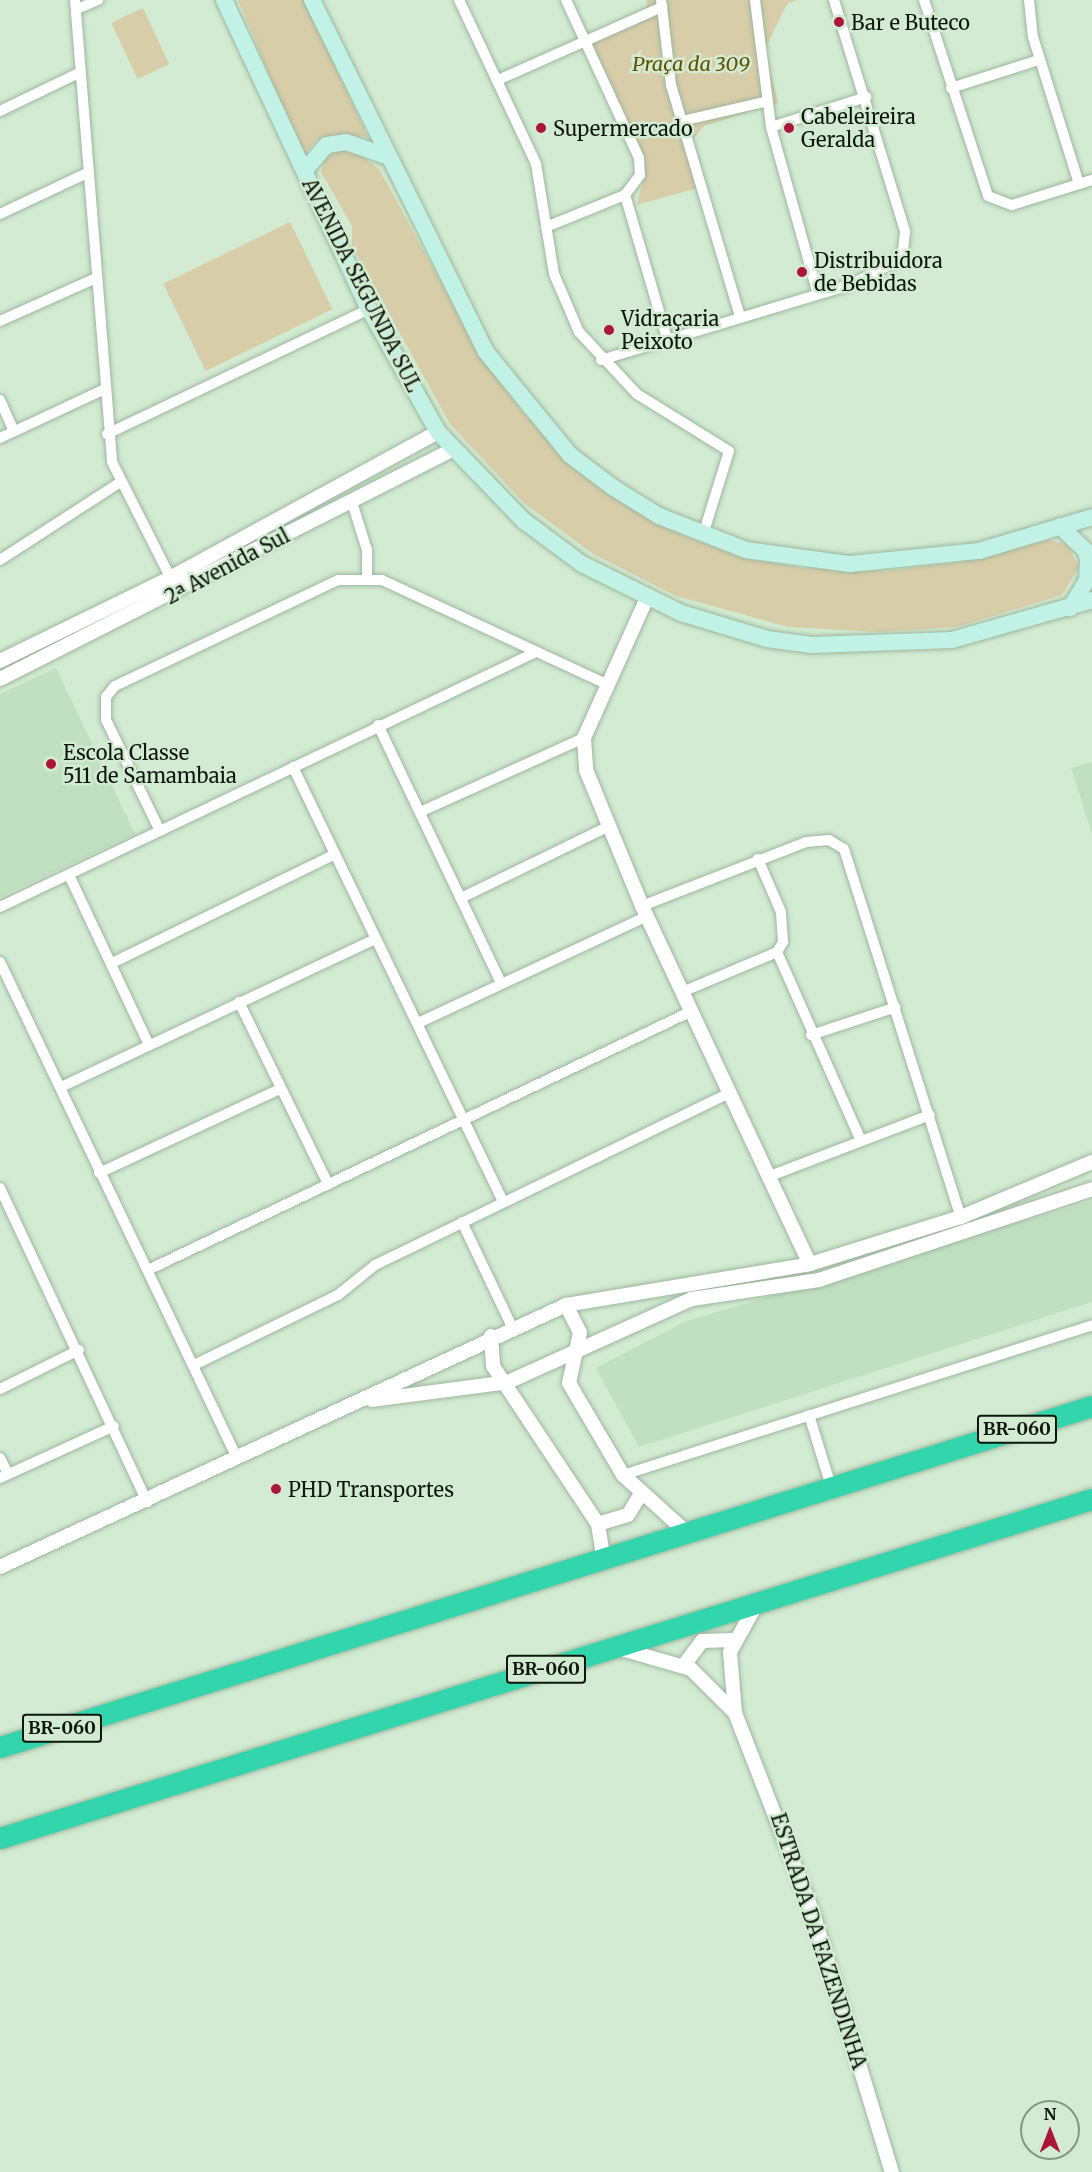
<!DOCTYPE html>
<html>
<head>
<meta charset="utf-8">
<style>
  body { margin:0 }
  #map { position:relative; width:1092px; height:2172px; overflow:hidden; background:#d2ebd2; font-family:Merriweather,serif }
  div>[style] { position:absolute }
  .built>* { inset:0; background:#c1e0c2 }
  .green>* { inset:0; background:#d8cda9; transform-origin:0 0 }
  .roads { filter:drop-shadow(0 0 2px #9eb69f) drop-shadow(0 0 2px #9eb69f) }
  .minor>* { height:10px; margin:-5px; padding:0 5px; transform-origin:5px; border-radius:5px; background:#fff }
  .tertiary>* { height:14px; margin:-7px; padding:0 7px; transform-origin:7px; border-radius:7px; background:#fff }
  .secondary>* { height:16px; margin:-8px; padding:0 8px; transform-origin:8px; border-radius:8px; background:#c2f2e6 }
  .motorway>* { height:21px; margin:-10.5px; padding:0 10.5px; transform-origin:10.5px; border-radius:10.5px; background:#33d5ad }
  .dots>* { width:16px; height:16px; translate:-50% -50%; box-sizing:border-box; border:3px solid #d2ebd2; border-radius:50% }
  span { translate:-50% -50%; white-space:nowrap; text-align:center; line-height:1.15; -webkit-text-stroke:5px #d2ebd2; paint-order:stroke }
  .shield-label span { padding:2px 4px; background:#d2ebd2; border:2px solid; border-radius:4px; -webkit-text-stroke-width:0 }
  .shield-label { font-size:18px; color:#0e170e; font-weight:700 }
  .poi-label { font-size:20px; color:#0e170e }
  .left { translate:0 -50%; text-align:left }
  .park-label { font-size:20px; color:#635102; font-style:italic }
  .street-label { font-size:20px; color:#0e170e }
  .north { position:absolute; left:1020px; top:2100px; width:60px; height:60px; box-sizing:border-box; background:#d2ebd2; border:2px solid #849684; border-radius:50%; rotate:0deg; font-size:16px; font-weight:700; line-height:24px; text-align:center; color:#0e170e }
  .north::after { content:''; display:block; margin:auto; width:21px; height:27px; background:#ab153c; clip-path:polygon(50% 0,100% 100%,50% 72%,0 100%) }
</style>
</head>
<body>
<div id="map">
  <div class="built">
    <i style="clip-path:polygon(56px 668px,135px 834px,0 897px,0 694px)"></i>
    <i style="clip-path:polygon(1092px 762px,1092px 834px,1071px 768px)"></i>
    <i style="clip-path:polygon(1092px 1201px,1092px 1302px,639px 1447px,596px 1368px,686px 1321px)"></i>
  </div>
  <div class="green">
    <i style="clip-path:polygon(238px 0,304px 0,368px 137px,334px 135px,317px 140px,303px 155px)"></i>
    <i style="clip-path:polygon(647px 0,797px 0,787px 4px,765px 49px,778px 103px,704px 126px,687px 147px,701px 187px,637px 205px,645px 170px,590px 41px,647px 17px)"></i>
    <i style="left:143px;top:8px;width:62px;height:35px;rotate:65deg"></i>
    <i style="clip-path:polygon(339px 151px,358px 153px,379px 169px,475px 345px,519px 408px,577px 471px,680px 534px,739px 557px,801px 568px,885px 571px,960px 562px,1049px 540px,1067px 544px,1079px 567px,1062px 595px,957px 627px,880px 632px,788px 627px,676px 596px,593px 554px,524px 503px,450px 424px,352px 246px,352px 226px,321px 172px,325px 157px)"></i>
    <i style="left:290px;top:222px;width:97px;height:141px;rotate:64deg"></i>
  </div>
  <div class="roads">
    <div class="minor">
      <i style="left:75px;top:0;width:463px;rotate:85.4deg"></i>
      <i style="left:112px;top:462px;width:136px;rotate:63.2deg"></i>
      <i style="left:459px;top:0;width:181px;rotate:64.8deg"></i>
      <i style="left:536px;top:164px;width:111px;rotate:80.7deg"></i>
      <i style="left:554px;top:274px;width:63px;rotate:66.7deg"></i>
      <i style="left:579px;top:332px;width:85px;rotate:46.9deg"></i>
      <i style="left:637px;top:394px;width:108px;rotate:31.8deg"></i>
      <i style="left:729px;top:451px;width:88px;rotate:107.2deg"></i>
      <i style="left:566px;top:0;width:174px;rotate:65.2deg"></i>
      <i style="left:639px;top:158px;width:17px;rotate:87deg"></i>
      <i style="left:640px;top:175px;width:25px;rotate:127deg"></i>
      <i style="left:625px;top:195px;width:150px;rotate:73.7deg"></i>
      <i style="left:755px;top:0;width:128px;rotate:82.8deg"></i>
      <i style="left:771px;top:127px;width:173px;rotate:74.3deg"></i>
      <i style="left:924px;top:0;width:206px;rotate:71.9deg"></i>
      <i style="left:988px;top:196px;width:26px;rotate:21deg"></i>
      <i style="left:1012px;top:205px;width:84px;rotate:-17.4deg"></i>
      <i style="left:1029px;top:0;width:37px;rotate:84deg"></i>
      <i style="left:1033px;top:37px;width:154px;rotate:72.6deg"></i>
      <i style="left:662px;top:7px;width:79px;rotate:83.4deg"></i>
      <i style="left:671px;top:85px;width:242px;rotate:73.4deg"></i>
      <i style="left:77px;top:9px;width:23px;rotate:-23deg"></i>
      <i style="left:498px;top:80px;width:180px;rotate:-24deg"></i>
      <i style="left:662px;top:7px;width:7px;rotate:-98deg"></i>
      <i style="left:951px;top:88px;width:92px;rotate:-17.7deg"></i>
      <i style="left:0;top:111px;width:88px;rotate:-25.7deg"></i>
      <i style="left:682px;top:121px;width:88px;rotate:-13.1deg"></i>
      <i style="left:771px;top:127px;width:100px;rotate:-17.5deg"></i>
      <i style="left:0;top:214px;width:96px;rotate:-25.2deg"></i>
      <i style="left:546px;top:227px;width:85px;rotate:-22.1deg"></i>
      <i style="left:0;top:321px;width:105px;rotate:-24.1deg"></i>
      <i style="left:601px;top:360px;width:260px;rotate:-16.8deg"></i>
      <i style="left:850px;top:285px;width:51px;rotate:-27.1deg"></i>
      <i style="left:895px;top:262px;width:14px;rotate:-54deg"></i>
      <i style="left:903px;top:251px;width:20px;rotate:-84deg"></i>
      <i style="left:905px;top:231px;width:242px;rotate:-107.1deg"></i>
      <i style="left:0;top:400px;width:34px;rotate:66deg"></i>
      <i style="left:107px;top:434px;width:290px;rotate:-25.5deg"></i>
      <i style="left:0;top:438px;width:114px;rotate:-25deg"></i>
      <i style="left:351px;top:499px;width:53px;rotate:72.6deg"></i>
      <i style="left:367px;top:550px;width:27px;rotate:90deg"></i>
      <i style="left:0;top:560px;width:142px;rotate:-32.9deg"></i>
      <i style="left:378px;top:725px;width:286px;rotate:64.5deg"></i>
      <i style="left:293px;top:767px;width:482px;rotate:64.2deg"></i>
      <i style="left:420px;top:812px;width:180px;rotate:-24.3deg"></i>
      <i style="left:160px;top:831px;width:123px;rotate:-115.9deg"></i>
      <i style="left:106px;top:720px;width:23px;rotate:-90deg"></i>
      <i style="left:106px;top:697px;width:14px;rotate:-51deg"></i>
      <i style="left:115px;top:686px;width:247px;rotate:-25.4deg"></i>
      <i style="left:338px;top:580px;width:44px"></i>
      <i style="left:382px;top:580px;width:249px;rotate:24.9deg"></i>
      <i style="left:69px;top:875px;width:188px;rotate:64.8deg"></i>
      <i style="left:461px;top:898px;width:162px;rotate:-25.9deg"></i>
      <i style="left:642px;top:906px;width:176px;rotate:-21.3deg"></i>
      <i style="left:806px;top:842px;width:23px;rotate:-5deg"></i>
      <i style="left:829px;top:840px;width:17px;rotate:31deg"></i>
      <i style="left:844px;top:849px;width:386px;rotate:72.4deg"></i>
      <i style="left:0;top:907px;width:594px;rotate:-25.44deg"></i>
      <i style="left:777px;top:952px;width:204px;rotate:66deg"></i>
      <i style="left:0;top:962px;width:550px;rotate:64.46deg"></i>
      <i style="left:112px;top:963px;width:248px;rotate:-26deg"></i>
      <i style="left:682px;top:992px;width:103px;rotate:-22.8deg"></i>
      <i style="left:777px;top:952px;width:12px;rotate:-59deg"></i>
      <i style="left:783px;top:942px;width:30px;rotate:-94deg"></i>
      <i style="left:781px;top:912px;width:58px;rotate:-113.5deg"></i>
      <i style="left:239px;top:1002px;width:200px;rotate:63.9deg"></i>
      <i style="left:418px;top:1023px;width:253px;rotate:-25deg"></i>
      <i style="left:811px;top:1035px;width:89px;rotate:-18.2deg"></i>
      <i style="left:61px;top:1087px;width:348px;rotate:-25.2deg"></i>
      <i style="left:99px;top:1173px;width:200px;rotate:-24.9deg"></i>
      <i style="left:770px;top:1176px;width:171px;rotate:-20.9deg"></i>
      <i style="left:0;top:1188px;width:347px;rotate:64.9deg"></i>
      <i style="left:462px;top:1222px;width:116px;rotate:64.5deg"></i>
      <i style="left:148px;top:1270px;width:603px;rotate:-25.46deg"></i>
      <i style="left:194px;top:1365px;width:160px;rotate:-25.9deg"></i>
      <i style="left:338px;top:1295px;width:48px;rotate:-39deg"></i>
      <i style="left:375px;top:1265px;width:394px;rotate:-25.9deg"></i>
      <i style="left:0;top:1389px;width:88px;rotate:-26.3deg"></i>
      <i style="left:809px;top:1415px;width:74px;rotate:72.8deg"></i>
      <i style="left:0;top:1458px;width:18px;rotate:63deg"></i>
      <i style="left:623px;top:1475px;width:492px;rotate:-17.7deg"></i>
      <i style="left:0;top:1478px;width:125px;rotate:-24.5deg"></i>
    </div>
    <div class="tertiary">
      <i style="left:646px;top:600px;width:151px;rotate:114.2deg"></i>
      <i style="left:584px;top:738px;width:32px;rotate:86deg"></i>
      <i style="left:586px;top:770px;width:147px;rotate:67.6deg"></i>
      <i style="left:642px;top:906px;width:395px;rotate:64.9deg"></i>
      <i style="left:0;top:661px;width:189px;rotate:-26deg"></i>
      <i style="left:170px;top:578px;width:305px;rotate:-28.6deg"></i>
      <i style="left:0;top:679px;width:507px;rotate:-26.87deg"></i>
      <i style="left:566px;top:1305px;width:31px;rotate:63deg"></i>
      <i style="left:580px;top:1333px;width:51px;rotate:102.4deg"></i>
      <i style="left:569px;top:1383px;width:107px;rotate:59.6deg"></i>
      <i style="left:623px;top:1475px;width:84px;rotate:42.1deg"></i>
      <i style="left:491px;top:1336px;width:30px;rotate:86deg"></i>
      <i style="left:493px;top:1366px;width:190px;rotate:56.4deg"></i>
      <i style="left:598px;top:1524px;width:33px;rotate:81deg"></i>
      <i style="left:372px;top:1400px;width:137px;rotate:-7.5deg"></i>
      <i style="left:508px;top:1382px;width:202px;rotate:-24.3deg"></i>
      <i style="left:692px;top:1299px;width:128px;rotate:-8.5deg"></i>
      <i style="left:819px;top:1280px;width:288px;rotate:-18.4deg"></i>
      <i style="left:598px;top:1524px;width:31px;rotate:-17deg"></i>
      <i style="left:628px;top:1515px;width:23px;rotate:-59deg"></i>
      <i style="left:0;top:1567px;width:624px;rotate:-24.84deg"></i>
      <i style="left:566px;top:1305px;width:247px;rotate:-9.5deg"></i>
      <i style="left:810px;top:1264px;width:158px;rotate:-17.3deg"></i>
      <i style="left:961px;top:1217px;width:142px;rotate:-22.8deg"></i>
      <i style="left:757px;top:1603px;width:56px;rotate:118.9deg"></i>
      <i style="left:730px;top:1652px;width:61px;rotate:85.3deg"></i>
      <i style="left:735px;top:1713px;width:218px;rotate:68.7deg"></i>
      <i style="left:814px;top:1916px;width:268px;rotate:73.1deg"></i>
      <i style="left:618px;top:1648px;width:76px;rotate:16deg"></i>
      <i style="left:691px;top:1669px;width:62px;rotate:45deg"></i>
      <i style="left:684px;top:1665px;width:30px;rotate:-53deg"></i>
      <i style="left:702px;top:1641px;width:30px;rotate:-2deg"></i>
    </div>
    <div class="secondary">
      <i style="left:224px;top:0;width:341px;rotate:64.9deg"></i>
      <i style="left:369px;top:309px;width:141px;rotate:60.7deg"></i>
      <i style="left:438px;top:432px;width:124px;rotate:46deg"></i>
      <i style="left:524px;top:521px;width:72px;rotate:36.6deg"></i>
      <i style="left:582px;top:564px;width:110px;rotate:26.3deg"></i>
      <i style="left:681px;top:613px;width:90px;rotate:16.8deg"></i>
      <i style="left:767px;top:639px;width:45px;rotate:7.6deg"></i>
      <i style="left:812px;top:645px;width:140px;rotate:-2deg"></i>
      <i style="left:952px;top:640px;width:146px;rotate:-15.9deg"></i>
      <i style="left:312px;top:0;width:393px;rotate:63.7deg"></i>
      <i style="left:486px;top:352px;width:133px;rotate:50.8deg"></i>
      <i style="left:570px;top:455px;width:55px;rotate:36.9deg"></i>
      <i style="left:614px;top:488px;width:53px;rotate:31.9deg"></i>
      <i style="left:659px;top:516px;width:93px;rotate:21.3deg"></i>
      <i style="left:746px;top:550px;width:105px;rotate:7.7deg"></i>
      <i style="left:850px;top:564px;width:130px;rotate:-5.8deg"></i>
      <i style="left:979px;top:551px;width:118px;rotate:-16.7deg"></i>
      <i style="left:305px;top:170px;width:33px;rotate:-49deg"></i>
      <i style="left:327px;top:145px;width:19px;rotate:-9deg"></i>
      <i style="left:346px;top:142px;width:42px;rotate:19.3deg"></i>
      <i style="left:1060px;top:526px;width:36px;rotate:44deg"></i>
      <i style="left:1086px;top:551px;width:10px;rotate:79deg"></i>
      <i style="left:1088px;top:561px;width:19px;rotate:93deg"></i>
      <i style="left:1087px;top:580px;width:33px;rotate:121deg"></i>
    </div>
    <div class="motorway">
      <i style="left:0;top:1747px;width:1144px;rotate:-17.34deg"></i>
      <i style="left:0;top:1838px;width:1143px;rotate:-17.25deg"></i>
    </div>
  </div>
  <div class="dots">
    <i style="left:839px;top:22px;background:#ab153c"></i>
    <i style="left:541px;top:128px;background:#ab153c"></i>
    <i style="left:789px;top:128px;background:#ab153c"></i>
    <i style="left:802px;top:272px;background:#ab153c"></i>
    <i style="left:609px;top:330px;background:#ab153c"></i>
    <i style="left:51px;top:764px;background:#ab153c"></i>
    <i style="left:276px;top:1489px;background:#ab153c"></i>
  </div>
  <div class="shield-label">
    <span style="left:1017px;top:1429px">BR-060</span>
    <span style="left:546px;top:1669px">BR-060</span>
    <span style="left:62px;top:1728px">BR-060</span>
  </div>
  <div class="poi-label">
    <span class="left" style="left:851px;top:22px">Bar e Buteco</span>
    <span class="left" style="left:801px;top:128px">Cabeleireira<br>Geralda</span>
    <span class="left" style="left:553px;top:128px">Supermercado</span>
    <span class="left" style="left:814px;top:272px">Distribuidora<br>de Bebidas</span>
    <span class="left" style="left:621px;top:330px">Vidraçaria<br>Peixoto</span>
    <span class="left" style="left:63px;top:764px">Escola Classe<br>511 de Samambaia</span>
    <span class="left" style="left:288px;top:1489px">PHD Transportes</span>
  </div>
  <div class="park-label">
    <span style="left:691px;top:63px">Praça da 309</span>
  </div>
  <div class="street-label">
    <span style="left:362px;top:285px;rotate:63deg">AVENIDA SEGUNDA SUL</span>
    <span style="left:227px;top:566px;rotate:-28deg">2ᵃ Avenida Sul</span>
    <span style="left:819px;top:1941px;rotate:72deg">ESTRADA DA FAZENDINHA</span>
  </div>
  <div class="north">N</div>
</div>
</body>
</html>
